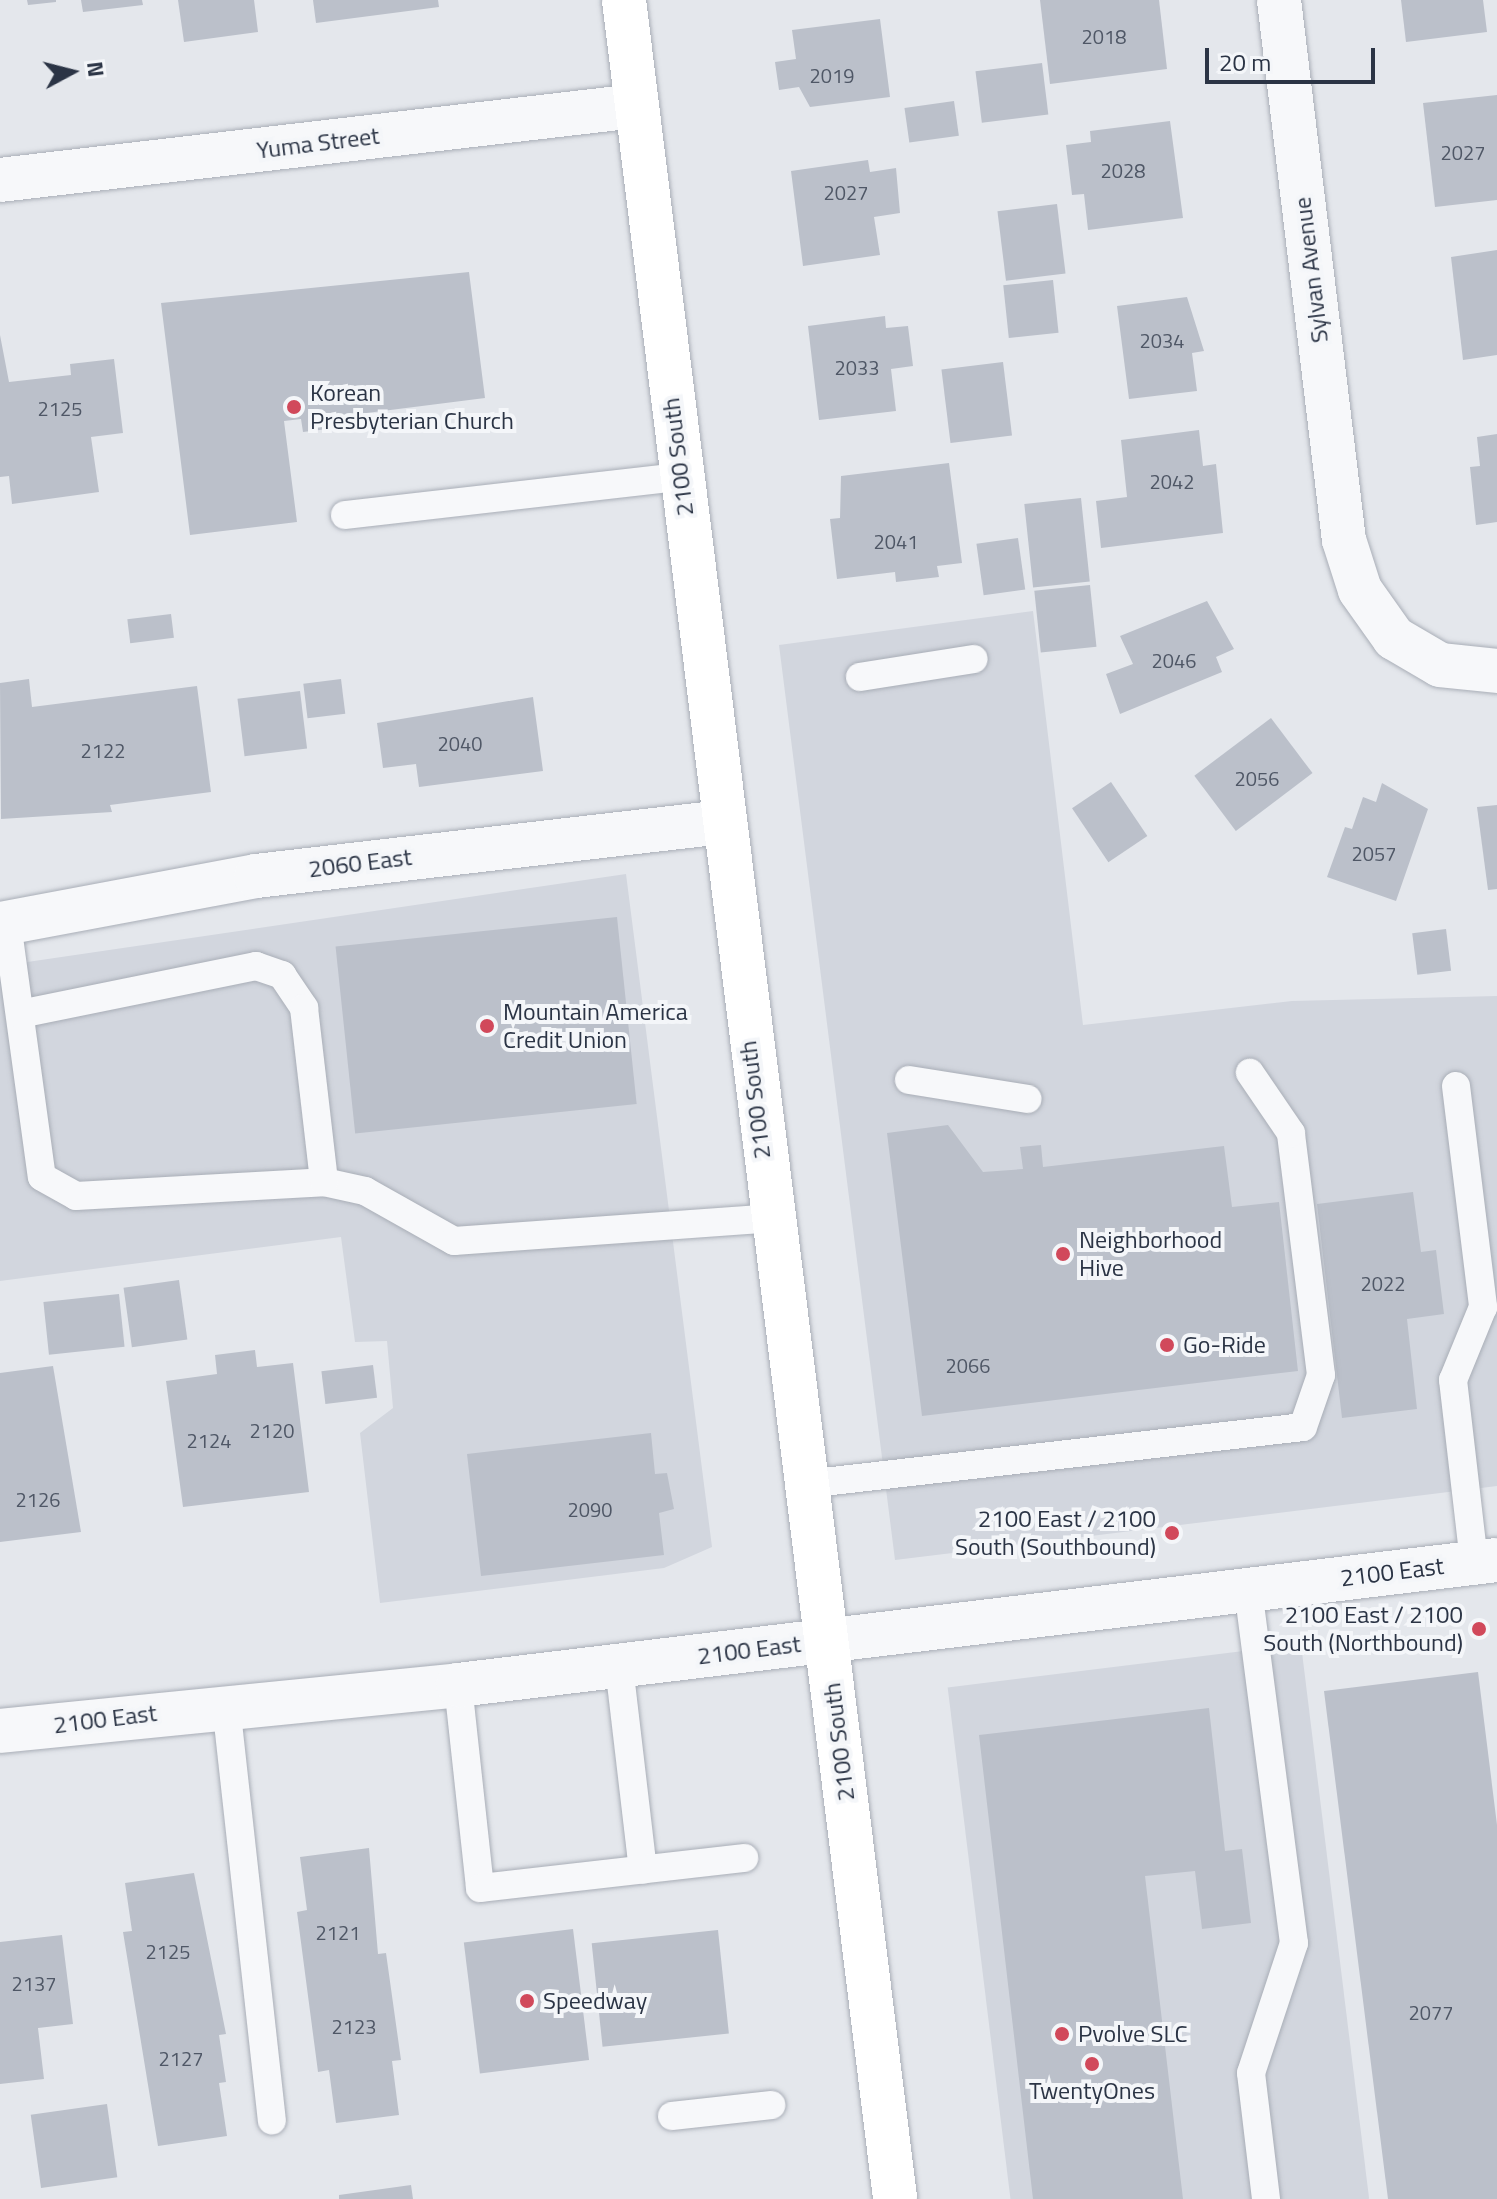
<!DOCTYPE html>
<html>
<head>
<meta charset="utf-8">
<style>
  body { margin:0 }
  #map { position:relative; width:1497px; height:2199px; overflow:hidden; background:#e4e7ec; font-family:"Titillium Web",sans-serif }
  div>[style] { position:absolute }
  .built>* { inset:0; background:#d2d6de; transform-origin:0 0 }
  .building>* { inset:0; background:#bbc0ca; transform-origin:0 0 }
  .roads { filter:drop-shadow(0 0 2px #a9aeb7) drop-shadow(0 0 2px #a9aeb7) }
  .service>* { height:28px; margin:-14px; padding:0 14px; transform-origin:14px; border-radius:14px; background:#f7f8fa }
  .minor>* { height:44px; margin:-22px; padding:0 22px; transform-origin:22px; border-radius:22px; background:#f7f8fa }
  .tertiary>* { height:44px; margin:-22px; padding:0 22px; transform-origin:22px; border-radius:22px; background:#f7f8fa }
  .secondary>* { height:44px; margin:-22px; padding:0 22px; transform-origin:22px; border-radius:22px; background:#fff }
  .dots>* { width:22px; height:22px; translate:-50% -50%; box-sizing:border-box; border:4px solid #f4f6f9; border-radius:50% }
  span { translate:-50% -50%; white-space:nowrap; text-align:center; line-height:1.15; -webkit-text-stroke:8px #f4f6f9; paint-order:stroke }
  .number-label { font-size:20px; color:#4f5766 }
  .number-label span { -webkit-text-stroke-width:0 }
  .street-label { font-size:24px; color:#2b3445 }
  .poi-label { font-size:24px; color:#2b3445 }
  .left { translate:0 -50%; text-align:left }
  .right { translate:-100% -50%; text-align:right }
  .north { position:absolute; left:32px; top:32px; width:80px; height:80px; -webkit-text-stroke:6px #f4f6f9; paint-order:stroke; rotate:83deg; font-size:22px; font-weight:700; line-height:32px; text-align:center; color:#2b3445 }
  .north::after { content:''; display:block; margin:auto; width:28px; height:36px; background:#2b3445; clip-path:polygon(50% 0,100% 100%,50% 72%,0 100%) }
  .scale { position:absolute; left:1205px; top:48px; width:170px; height:36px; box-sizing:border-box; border:4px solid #2b3445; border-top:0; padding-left:10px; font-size:24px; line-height:28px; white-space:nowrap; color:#2b3445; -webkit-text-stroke:6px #f4f6f9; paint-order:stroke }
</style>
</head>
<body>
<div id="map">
  <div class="built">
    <i style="clip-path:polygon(1033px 611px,1083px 1025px,1292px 1001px,1497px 996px,1497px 1486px,895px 1560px,779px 645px)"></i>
    <i style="clip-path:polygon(626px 874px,712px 1547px,664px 1568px,380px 1603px,360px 1433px,393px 1408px,387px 1341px,355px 1342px,341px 1237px,0 1281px,0 966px)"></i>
    <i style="left:1301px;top:1644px;width:559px;height:356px;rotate:83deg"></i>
  </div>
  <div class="building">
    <i style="clip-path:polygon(27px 0,56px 0,56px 2px,28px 5px)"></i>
    <i style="clip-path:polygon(81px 0,142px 0,143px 5px,83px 12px)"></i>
    <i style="clip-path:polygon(178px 0,254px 0,258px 32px,184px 42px)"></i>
    <i style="clip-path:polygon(313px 0,438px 0,439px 7px,316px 23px)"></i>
    <i style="clip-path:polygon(1040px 0,1159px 0,1167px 69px,1050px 84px)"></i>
    <i style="clip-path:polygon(1401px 0,1483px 0,1487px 32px,1406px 42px)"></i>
    <i style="clip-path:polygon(880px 19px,890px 97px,810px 107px,799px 87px,779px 90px,775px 62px,796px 59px,792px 30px)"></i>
    <i style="left:1042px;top:63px;width:52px;height:67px;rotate:83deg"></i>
    <i style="clip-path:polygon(1497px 95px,1497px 200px,1435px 207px,1423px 103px)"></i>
    <i style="left:954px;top:101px;width:35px;height:50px;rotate:82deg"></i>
    <i style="clip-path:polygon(1170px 121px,1183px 218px,1088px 230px,1084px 194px,1072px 195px,1066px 145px,1091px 142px,1090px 131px)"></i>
    <i style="clip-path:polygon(868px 160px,870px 172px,896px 168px,900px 213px,874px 217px,880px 255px,803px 266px,791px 171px)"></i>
    <i style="left:1057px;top:204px;width:70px;height:60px;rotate:83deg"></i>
    <i style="clip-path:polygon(1497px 250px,1497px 355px,1463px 360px,1451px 257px)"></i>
    <i style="clip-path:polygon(469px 272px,485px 398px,343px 416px,344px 427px,303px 432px,301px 419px,284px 421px,297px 522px,190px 535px,161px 303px)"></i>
    <i style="left:1053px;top:280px;width:53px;height:50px;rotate:84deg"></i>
    <i style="clip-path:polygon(1187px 297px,1204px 351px,1192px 353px,1197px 391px,1129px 399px,1117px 306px)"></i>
    <i style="clip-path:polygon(885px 316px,886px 328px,908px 326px,913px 366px,891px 369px,896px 411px,819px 420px,808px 326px)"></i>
    <i style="clip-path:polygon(0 335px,9px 382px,71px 375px,70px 364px,114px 359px,123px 433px,91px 437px,99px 492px,12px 504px,9px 476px,0 477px)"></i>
    <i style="left:1003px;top:362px;width:74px;height:62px;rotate:83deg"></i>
    <i style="clip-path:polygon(1199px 430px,1203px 466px,1216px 464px,1223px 533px,1101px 548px,1096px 501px,1127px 497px,1121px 440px)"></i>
    <i style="clip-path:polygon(1497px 434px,1497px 522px,1476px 525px,1470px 467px,1480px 466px,1477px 437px)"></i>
    <i style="clip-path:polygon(949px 463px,962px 563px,937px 566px,939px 577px,896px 582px,895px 572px,837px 579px,830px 519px,840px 518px,841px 476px)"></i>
    <i style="left:1081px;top:498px;width:84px;height:57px;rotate:84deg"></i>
    <i style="left:1018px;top:538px;width:52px;height:42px;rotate:82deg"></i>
    <i style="left:1090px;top:585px;width:62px;height:56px;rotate:84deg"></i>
    <i style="clip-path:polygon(1207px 601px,1234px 649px,1216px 657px,1222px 672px,1120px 714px,1106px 674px,1133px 664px,1120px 636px)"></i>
    <i style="left:171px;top:614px;width:24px;height:44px;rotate:83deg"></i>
    <i style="clip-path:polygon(29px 679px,32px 707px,197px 686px,211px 792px,110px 805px,112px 812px,1px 819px,0 683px)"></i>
    <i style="left:341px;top:679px;width:35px;height:38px;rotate:83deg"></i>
    <i style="left:300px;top:691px;width:58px;height:63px;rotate:83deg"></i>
    <i style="clip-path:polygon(533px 697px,543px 771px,419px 787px,416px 764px,383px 768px,377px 723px)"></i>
    <i style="left:1271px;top:718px;width:69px;height:96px;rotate:53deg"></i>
    <i style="left:1111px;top:782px;width:65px;height:47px;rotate:56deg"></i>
    <i style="clip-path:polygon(1382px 783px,1428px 809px,1396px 901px,1327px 877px,1345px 827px,1352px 829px,1363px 797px,1376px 802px)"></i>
    <i style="clip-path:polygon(1497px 805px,1497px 889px,1488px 890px,1477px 807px)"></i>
    <i style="left:617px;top:917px;width:188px;height:283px;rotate:84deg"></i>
    <i style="left:1446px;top:929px;width:42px;height:34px;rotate:83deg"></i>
    <i style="clip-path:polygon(948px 1125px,983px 1172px,1023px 1169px,1020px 1147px,1041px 1145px,1043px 1167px,1224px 1146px,1232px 1207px,1279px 1202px,1298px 1371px,922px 1416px,887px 1133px)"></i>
    <i style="clip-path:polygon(1413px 1192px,1421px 1252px,1436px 1250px,1444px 1314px,1407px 1319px,1417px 1409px,1342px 1418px,1317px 1204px)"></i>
    <i style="left:179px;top:1280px;width:60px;height:56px;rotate:82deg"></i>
    <i style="left:119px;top:1294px;width:53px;height:76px;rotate:84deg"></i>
    <i style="clip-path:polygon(255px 1350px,257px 1367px,293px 1363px,309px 1492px,183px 1507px,166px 1381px,217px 1374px,215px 1355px)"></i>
    <i style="left:373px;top:1365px;width:33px;height:52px;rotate:83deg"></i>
    <i style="clip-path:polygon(53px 1366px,81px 1532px,0 1542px,0 1373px)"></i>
    <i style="clip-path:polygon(651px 1433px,655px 1474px,667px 1473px,674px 1509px,659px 1513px,664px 1555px,481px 1576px,467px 1454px)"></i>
    <i style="clip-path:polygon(1478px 1672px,1497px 1825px,1497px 2199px,1388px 2199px,1324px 1691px)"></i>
    <i style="clip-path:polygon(1209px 1708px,1225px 1851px,1242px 1849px,1251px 1923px,1202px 1929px,1195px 1871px,1145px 1876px,1183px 2199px,1033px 2199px,979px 1735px)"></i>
    <i style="clip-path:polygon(369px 1848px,378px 1954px,386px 1953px,401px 2060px,392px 2061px,399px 2115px,336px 2123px,329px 2070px,318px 2072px,297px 1912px,307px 1910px,300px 1857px)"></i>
    <i style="clip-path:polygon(194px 1873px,226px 2034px,219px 2035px,226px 2082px,219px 2083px,227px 2136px,158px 2146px,123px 1932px,132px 1931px,125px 1883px)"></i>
    <i style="left:573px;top:1929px;width:132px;height:110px;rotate:83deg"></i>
    <i style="left:718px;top:1930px;width:104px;height:127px;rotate:84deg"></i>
    <i style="clip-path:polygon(62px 1935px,73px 2024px,38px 2028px,44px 2079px,0 2084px,0 1942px)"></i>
    <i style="left:107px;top:2104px;width:74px;height:77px;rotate:82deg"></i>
    <i style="clip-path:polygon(411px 2185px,413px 2199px,339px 2199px,339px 2195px)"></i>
  </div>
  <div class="roads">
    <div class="service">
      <i style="left:345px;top:515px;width:338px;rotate:-6.5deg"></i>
      <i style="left:860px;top:677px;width:115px;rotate:-9deg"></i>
      <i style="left:7px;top:923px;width:256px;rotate:82.2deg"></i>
      <i style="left:42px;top:1177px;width:39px;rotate:29deg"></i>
      <i style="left:76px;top:1196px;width:248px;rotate:-3.2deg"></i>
      <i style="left:324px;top:1182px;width:42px;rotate:12.4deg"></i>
      <i style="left:365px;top:1191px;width:102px;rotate:29.3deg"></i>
      <i style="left:454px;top:1241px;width:318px;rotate:-4.1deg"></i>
      <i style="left:20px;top:1014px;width:241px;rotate:-11.5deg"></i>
      <i style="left:256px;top:966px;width:28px;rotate:19deg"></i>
      <i style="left:282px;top:975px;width:40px;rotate:56deg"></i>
      <i style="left:304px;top:1008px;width:175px;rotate:83.4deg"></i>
      <i style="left:909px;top:1080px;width:120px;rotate:9.1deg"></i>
      <i style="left:1456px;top:1086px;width:223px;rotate:83deg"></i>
      <i style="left:1483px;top:1307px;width:79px;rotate:112.3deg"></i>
      <i style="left:1453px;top:1380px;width:183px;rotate:83.4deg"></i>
      <i style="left:806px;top:1484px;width:500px;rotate:-6.54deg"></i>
      <i style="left:1303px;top:1427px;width:55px;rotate:-70.9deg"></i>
      <i style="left:1321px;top:1375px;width:244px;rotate:-97.1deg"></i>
      <i style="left:1291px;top:1133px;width:73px;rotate:-124.3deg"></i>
      <i style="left:1248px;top:1589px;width:357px;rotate:82.6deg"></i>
      <i style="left:1294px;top:1943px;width:137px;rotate:108.3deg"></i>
      <i style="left:1251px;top:2073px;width:127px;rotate:83.2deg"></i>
      <i style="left:619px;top:1666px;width:205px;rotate:83.3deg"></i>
      <i style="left:458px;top:1685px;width:204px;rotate:83.8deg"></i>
      <i style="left:480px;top:1888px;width:266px;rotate:-6.5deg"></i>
      <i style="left:226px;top:1705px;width:418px;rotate:83.7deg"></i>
      <i style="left:672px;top:2116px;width:100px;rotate:-6.3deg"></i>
    </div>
    <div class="minor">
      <i style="left:1279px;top:0;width:544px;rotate:83.14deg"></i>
      <i style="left:1344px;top:540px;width:52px;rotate:72.3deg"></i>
      <i style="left:1360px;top:590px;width:59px;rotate:54.7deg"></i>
      <i style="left:1394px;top:638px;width:53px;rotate:30.4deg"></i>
      <i style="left:1440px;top:665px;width:57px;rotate:6deg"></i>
      <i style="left:0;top:180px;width:640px;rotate:-6.64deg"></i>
      <i style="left:0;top:924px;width:260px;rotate:-10.6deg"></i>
      <i style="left:256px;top:876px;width:469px;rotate:-6.6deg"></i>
    </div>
    <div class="tertiary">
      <i style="left:0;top:1731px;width:460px;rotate:-5.7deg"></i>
      <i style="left:458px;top:1685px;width:1046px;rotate:-6.86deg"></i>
    </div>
    <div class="secondary">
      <i style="left:624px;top:0;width:2216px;rotate:82.97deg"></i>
    </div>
  </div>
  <div class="dots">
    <i style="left:294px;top:407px;background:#d1495b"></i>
    <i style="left:487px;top:1026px;background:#d1495b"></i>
    <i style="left:1063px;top:1254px;background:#d1495b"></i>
    <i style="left:1167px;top:1345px;background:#d1495b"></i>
    <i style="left:1172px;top:1533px;background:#d1495b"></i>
    <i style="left:1479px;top:1629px;background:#d1495b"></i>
    <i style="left:527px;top:2001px;background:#d1495b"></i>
    <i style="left:1062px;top:2034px;background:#d1495b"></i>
    <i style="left:1092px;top:2064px;background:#d1495b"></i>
  </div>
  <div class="number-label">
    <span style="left:1104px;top:36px">2018</span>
    <span style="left:832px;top:75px">2019</span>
    <span style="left:1463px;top:152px">2027</span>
    <span style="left:1123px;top:170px">2028</span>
    <span style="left:846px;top:192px">2027</span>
    <span style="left:1162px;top:340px">2034</span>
    <span style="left:857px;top:367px">2033</span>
    <span style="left:60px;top:408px">2125</span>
    <span style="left:1172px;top:481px">2042</span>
    <span style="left:896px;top:541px">2041</span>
    <span style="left:1174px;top:660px">2046</span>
    <span style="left:460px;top:743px">2040</span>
    <span style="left:103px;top:750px">2122</span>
    <span style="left:1257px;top:778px">2056</span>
    <span style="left:1374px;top:853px">2057</span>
    <span style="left:1383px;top:1283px">2022</span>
    <span style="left:968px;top:1365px">2066</span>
    <span style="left:272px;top:1430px">2120</span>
    <span style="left:209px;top:1440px">2124</span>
    <span style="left:38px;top:1499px">2126</span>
    <span style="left:590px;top:1509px">2090</span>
    <span style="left:338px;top:1932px">2121</span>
    <span style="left:168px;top:1951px">2125</span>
    <span style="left:34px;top:1983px">2137</span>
    <span style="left:1431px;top:2012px">2077</span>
    <span style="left:354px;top:2026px">2123</span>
    <span style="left:181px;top:2058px">2127</span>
  </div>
  <div class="street-label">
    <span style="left:318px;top:143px;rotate:-7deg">Yuma Street</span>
    <span style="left:1311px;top:270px;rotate:-97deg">Sylvan Avenue</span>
    <span style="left:678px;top:457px;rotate:-97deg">2100 South</span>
    <span style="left:360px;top:863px;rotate:-7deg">2060 East</span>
    <span style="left:755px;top:1100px;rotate:-97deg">2100 South</span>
    <span style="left:1392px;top:1572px;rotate:-7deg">2100 East</span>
    <span style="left:749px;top:1650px;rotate:-7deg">2100 East</span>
    <span style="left:105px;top:1719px;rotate:-7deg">2100 East</span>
    <span style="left:839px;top:1742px;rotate:-97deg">2100 South</span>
  </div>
  <div class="poi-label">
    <span class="left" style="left:310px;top:407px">Korean<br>Presbyterian Church</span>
    <span class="left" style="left:503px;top:1026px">Mountain America<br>Credit Union</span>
    <span class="left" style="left:1079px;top:1254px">Neighborhood<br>Hive</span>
    <span class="left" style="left:1183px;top:1345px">Go-Ride</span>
    <span class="right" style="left:1156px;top:1533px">2100 East / 2100<br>South (Southbound)</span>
    <span class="right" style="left:1463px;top:1629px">2100 East / 2100<br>South (Northbound)</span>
    <span class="left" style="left:543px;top:2001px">Speedway</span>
    <span class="left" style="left:1078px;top:2034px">Pvolve SLC</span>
    <span style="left:1092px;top:2091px">TwentyOnes</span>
  </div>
  <div class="north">N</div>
  <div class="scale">20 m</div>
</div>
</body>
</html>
